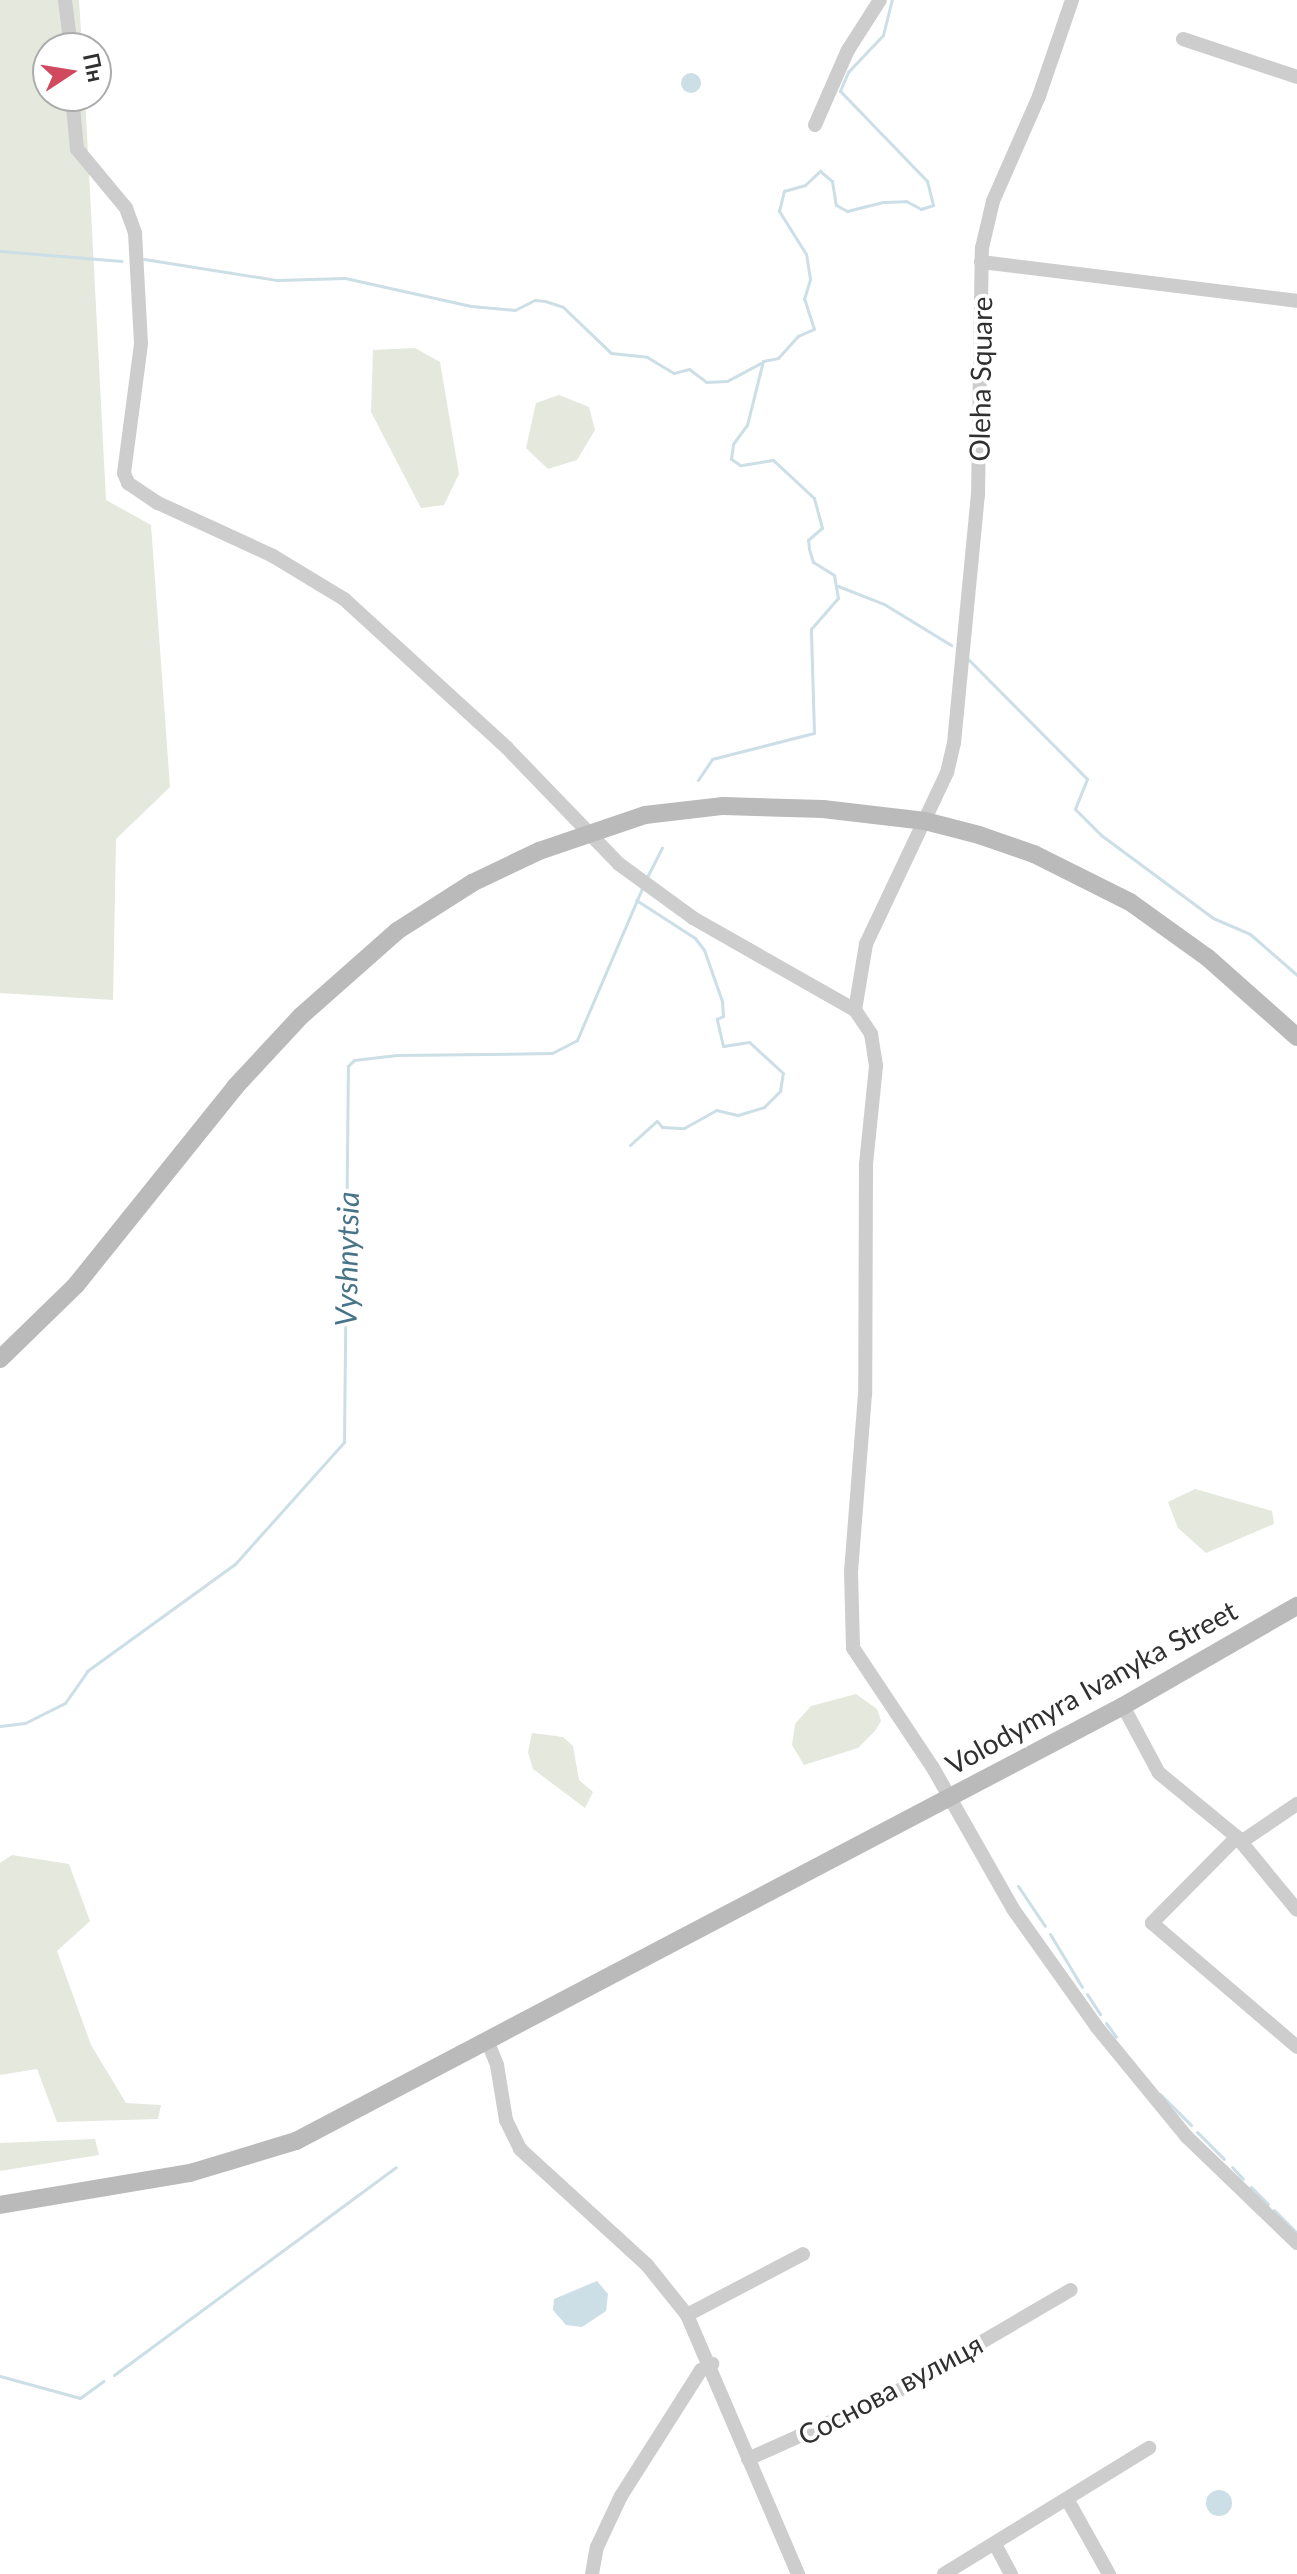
<!DOCTYPE html>
<html>
<head>
<meta charset="utf-8">
<style>
  body { margin:0 }
  #map { position:relative; width:1297px; height:2574px; overflow:hidden; background:#fff; font-family:Lato,sans-serif }
  div>[style] { position:absolute }
  .green>* { inset:0; background:#e4e8dd }
  .water>* { inset:0; background:#ccdee6 }
  .round { border-radius:50% }
  .stream>* { height:3px; margin:-1.5px; padding:0 1.5px; transform-origin:1.5px; border-radius:1.5px; background:#ccdee6 }
  .street>* { height:14px; margin:-7px; padding:0 7px; transform-origin:7px; border-radius:7px; background:#cdcdcd }
  .secondary>* { height:18px; margin:-9px; padding:0 9px; transform-origin:9px; border-radius:9px; background:#bababa }
  span { translate:-50% -50%; white-space:nowrap; text-align:center; line-height:1.15; -webkit-text-stroke:8px #fff; paint-order:stroke }
  .street-label { font-size:28px; color:#303030 }
  .water-label { font-size:30px; color:#487488; font-style:italic }
  .north { position:absolute; left:32px; top:32px; width:80px; height:80px; box-sizing:border-box; background:#fff; border:2px solid #acacac; border-radius:50%; rotate:78deg; font-size:22px; font-weight:700; line-height:32px; text-align:center; color:#303030 }
  .north::after { content:''; display:block; margin:auto; width:28px; height:36px; background:#d0495e; clip-path:polygon(50% 0,100% 100%,50% 72%,0 100%) }
</style>
</head>
<body>
<div id="map">
  <div class="green">
    <i style="clip-path:polygon(0 0,79px 0,82px 48px,48px 48px,48px 96px,85px 96px,106px 500px,151px 525px,170px 787px,116px 839px,113px 1000px,0 993px)"></i>
    <i style="clip-path:polygon(415px 348px,440px 362px,459px 474px,444px 505px,421px 508px,371px 412px,373px 350px)"></i>
    <i style="clip-path:polygon(559px 395px,589px 407px,595px 430px,577px 460px,548px 469px,526px 448px,536px 403px)"></i>
    <i style="clip-path:polygon(1195px 1489px,1272px 1511px,1274px 1524px,1206px 1553px,1178px 1528px,1168px 1502px)"></i>
    <i style="clip-path:polygon(856px 1694px,877px 1709px,881px 1721px,875px 1731px,858px 1748px,804px 1765px,792px 1745px,795px 1724px,811px 1706px)"></i>
    <i style="clip-path:polygon(532px 1733px,563px 1737px,573px 1746px,579px 1780px,593px 1792px,585px 1808px,533px 1769px,528px 1752px)"></i>
    <i style="clip-path:polygon(12px 1855px,69px 1864px,90px 1921px,57px 1951px,91px 2045px,126px 2103px,161px 2105px,158px 2119px,57px 2122px,37px 2069px,0 2075px,0 1863px)"></i>
    <i style="clip-path:polygon(95px 2139px,99px 2155px,0 2171px,0 2143px)"></i>
  </div>
  <div class="water">
    <i class="round" style="left:681px;top:73px;width:20px;height:20px"></i>
    <i style="clip-path:polygon(597px 2281px,608px 2294px,606px 2311px,582px 2327px,566px 2325px,553px 2310px,554px 2299px)"></i>
    <i class="round" style="left:1206px;top:2490px;width:26px;height:26px"></i>
  </div>
  <div class="stream">
    <i style="left:0;top:251px;width:122px;rotate:4.7deg"></i>
    <i style="left:144px;top:259px;width:135px;rotate:9deg"></i>
    <i style="left:277px;top:280px;width:68px;rotate:-1.7deg"></i>
    <i style="left:345px;top:278px;width:129px;rotate:12.5deg"></i>
    <i style="left:471px;top:306px;width:44px;rotate:5.2deg"></i>
    <i style="left:515px;top:310px;width:22px;rotate:-27deg"></i>
    <i style="left:535px;top:300px;width:10px;rotate:6deg"></i>
    <i style="left:545px;top:301px;width:19px;rotate:18deg"></i>
    <i style="left:563px;top:307px;width:66px;rotate:43.8deg"></i>
    <i style="left:611px;top:353px;width:36px;rotate:6deg"></i>
    <i style="left:647px;top:357px;width:31px;rotate:31deg"></i>
    <i style="left:674px;top:373px;width:16px;rotate:-15deg"></i>
    <i style="left:689px;top:369px;width:21px;rotate:37deg"></i>
    <i style="left:706px;top:382px;width:21px;rotate:-3deg"></i>
    <i style="left:727px;top:381px;width:38px;rotate:-28deg"></i>
    <i style="left:838px;top:586px;width:49px;rotate:21.4deg"></i>
    <i style="left:884px;top:604px;width:79px;rotate:31.5deg"></i>
    <i style="left:968px;top:659px;width:169px;rotate:45.2deg"></i>
    <i style="left:1087px;top:779px;width:32px;rotate:112deg"></i>
    <i style="left:1075px;top:809px;width:37px;rotate:45deg"></i>
    <i style="left:1101px;top:835px;width:139px;rotate:36.5deg"></i>
    <i style="left:1213px;top:918px;width:40px;rotate:23.4deg"></i>
    <i style="left:1250px;top:934px;width:62px;rotate:41.1deg"></i>
    <i style="left:698px;top:780px;width:25px;rotate:-56deg"></i>
    <i style="left:712px;top:759px;width:105px;rotate:-14.3deg"></i>
    <i style="left:814px;top:733px;width:104px;rotate:-91.7deg"></i>
    <i style="left:811px;top:629px;width:41px;rotate:-48.9deg"></i>
    <i style="left:838px;top:598px;width:23px;rotate:-100deg"></i>
    <i style="left:834px;top:575px;width:25px;rotate:-148deg"></i>
    <i style="left:813px;top:562px;width:14px;rotate:-107deg"></i>
    <i style="left:809px;top:549px;width:9px;rotate:-96deg"></i>
    <i style="left:808px;top:540px;width:18px;rotate:-41deg"></i>
    <i style="left:822px;top:528px;width:31px;rotate:-105deg"></i>
    <i style="left:814px;top:498px;width:56px;rotate:-137.2deg"></i>
    <i style="left:773px;top:460px;width:33px;rotate:171deg"></i>
    <i style="left:740px;top:465px;width:11px;rotate:-146deg"></i>
    <i style="left:731px;top:459px;width:15px;rotate:-82deg"></i>
    <i style="left:733px;top:444px;width:24px;rotate:-54deg"></i>
    <i style="left:747px;top:425px;width:66px;rotate:-76deg"></i>
    <i style="left:763px;top:361px;width:15px;rotate:-11deg"></i>
    <i style="left:778px;top:358px;width:30px;rotate:-48deg"></i>
    <i style="left:798px;top:336px;width:17px;rotate:-24deg"></i>
    <i style="left:814px;top:329px;width:32px;rotate:-108deg"></i>
    <i style="left:804px;top:299px;width:21px;rotate:-73deg"></i>
    <i style="left:810px;top:279px;width:25px;rotate:-99deg"></i>
    <i style="left:806px;top:254px;width:51px;rotate:-122.1deg"></i>
    <i style="left:779px;top:211px;width:21px;rotate:-76deg"></i>
    <i style="left:784px;top:191px;width:22px;rotate:-16deg"></i>
    <i style="left:805px;top:185px;width:21px;rotate:-43deg"></i>
    <i style="left:820px;top:171px;width:16px;rotate:40deg"></i>
    <i style="left:832px;top:181px;width:24px;rotate:81deg"></i>
    <i style="left:836px;top:205px;width:13px;rotate:29deg"></i>
    <i style="left:847px;top:211px;width:37px;rotate:-14deg"></i>
    <i style="left:883px;top:202px;width:23px;rotate:-2deg"></i>
    <i style="left:906px;top:201px;width:17px;rotate:28deg"></i>
    <i style="left:921px;top:209px;width:13px;rotate:-18deg"></i>
    <i style="left:933px;top:205px;width:25px;rotate:-104deg"></i>
    <i style="left:927px;top:181px;width:125px;rotate:-134deg"></i>
    <i style="left:840px;top:91px;width:21px;rotate:-67deg"></i>
    <i style="left:848px;top:72px;width:51px;rotate:-46.6deg"></i>
    <i style="left:883px;top:35px;width:36px;rotate:-76deg"></i>
    <i style="left:647px;top:877px;width:33px;rotate:-63deg"></i>
    <i style="left:630px;top:1145px;width:36px;rotate:-42deg"></i>
    <i style="left:657px;top:1121px;width:8px;rotate:50deg"></i>
    <i style="left:662px;top:1127px;width:22px;rotate:3deg"></i>
    <i style="left:684px;top:1128px;width:37px;rotate:-29deg"></i>
    <i style="left:716px;top:1110px;width:23px;rotate:13deg"></i>
    <i style="left:738px;top:1115px;width:27px;rotate:-17deg"></i>
    <i style="left:764px;top:1107px;width:23px;rotate:-45deg"></i>
    <i style="left:780px;top:1091px;width:18px;rotate:-81deg"></i>
    <i style="left:783px;top:1073px;width:46px;rotate:-137.6deg"></i>
    <i style="left:749px;top:1042px;width:26px;rotate:171deg"></i>
    <i style="left:723px;top:1046px;width:28px;rotate:-103deg"></i>
    <i style="left:717px;top:1019px;width:7px;rotate:-27deg"></i>
    <i style="left:723px;top:1016px;width:15px;rotate:-94deg"></i>
    <i style="left:722px;top:1001px;width:54px;rotate:-109.4deg"></i>
    <i style="left:704px;top:950px;width:15px;rotate:-127deg"></i>
    <i style="left:695px;top:938px;width:70px;rotate:-147.2deg"></i>
    <i style="left:0;top:1726px;width:25px;rotate:-7deg"></i>
    <i style="left:25px;top:1723px;width:45px;rotate:-26.6deg"></i>
    <i style="left:65px;top:1703px;width:39px;rotate:-55deg"></i>
    <i style="left:87px;top:1671px;width:183px;rotate:-35.9deg"></i>
    <i style="left:235px;top:1564px;width:164px;rotate:-48.2deg"></i>
    <i style="left:344px;top:1442px;width:376px;rotate:-89.4deg"></i>
    <i style="left:348px;top:1066px;width:8px;rotate:-45deg"></i>
    <i style="left:354px;top:1060px;width:43px;rotate:-6.6deg"></i>
    <i style="left:397px;top:1055px;width:155px;rotate:-0.7deg"></i>
    <i style="left:552px;top:1053px;width:28px;rotate:-27deg"></i>
    <i style="left:577px;top:1040px;width:165px;rotate:-66.8deg"></i>
    <i style="left:1018px;top:1886px;width:48px;rotate:56deg"></i>
    <i style="left:1050px;top:1934px;width:62px;rotate:58.9deg"></i>
    <i style="left:1087px;top:1994px;width:24px;rotate:57deg"></i>
    <i style="left:1106px;top:2023px;width:17px;rotate:54deg"></i>
    <i style="left:1160px;top:2094px;width:44px;rotate:45deg"></i>
    <i style="left:1197px;top:2132px;width:38px;rotate:45deg"></i>
    <i style="left:1232px;top:2167px;width:16px;rotate:47deg"></i>
    <i style="left:1251px;top:2187px;width:24px;rotate:45deg"></i>
    <i style="left:1274px;top:2210px;width:33px;rotate:45deg"></i>
    <i style="left:114px;top:2375px;width:350px;rotate:-36.4deg"></i>
    <i style="left:0;top:2376px;width:83px;rotate:15.4deg"></i>
    <i style="left:80px;top:2398px;width:29px;rotate:-36deg"></i>
  </div>
  <div class="street">
    <i style="left:65px;top:0;width:48px;rotate:82.9deg"></i>
    <i style="left:1183px;top:39px;width:120px;rotate:18.4deg"></i>
    <i style="left:72px;top:96px;width:53px;rotate:84.6deg"></i>
    <i style="left:77px;top:149px;width:77px;rotate:50.3deg"></i>
    <i style="left:126px;top:208px;width:27px;rotate:70deg"></i>
    <i style="left:135px;top:233px;width:111px;rotate:86.9deg"></i>
    <i style="left:141px;top:344px;width:130px;rotate:97.5deg"></i>
    <i style="left:124px;top:473px;width:11px;rotate:68deg"></i>
    <i style="left:128px;top:483px;width:36px;rotate:34deg"></i>
    <i style="left:158px;top:503px;width:127px;rotate:24.7deg"></i>
    <i style="left:273px;top:556px;width:83px;rotate:31.2deg"></i>
    <i style="left:344px;top:599px;width:221px;rotate:42.4deg"></i>
    <i style="left:507px;top:748px;width:161px;rotate:46deg"></i>
    <i style="left:619px;top:864px;width:92px;rotate:36.1deg"></i>
    <i style="left:693px;top:918px;width:186px;rotate:29.6deg"></i>
    <i style="left:855px;top:1010px;width:29px;rotate:56deg"></i>
    <i style="left:871px;top:1034px;width:32px;rotate:81deg"></i>
    <i style="left:876px;top:1066px;width:99px;rotate:95.8deg"></i>
    <i style="left:866px;top:1164px;width:230px;rotate:90.2deg"></i>
    <i style="left:865px;top:1394px;width:178px;rotate:94.5deg"></i>
    <i style="left:851px;top:1571px;width:77px;rotate:88.5deg"></i>
    <i style="left:853px;top:1648px;width:144px;rotate:56.3deg"></i>
    <i style="left:933px;top:1768px;width:162px;rotate:60.4deg"></i>
    <i style="left:1013px;top:1909px;width:143px;rotate:54.6deg"></i>
    <i style="left:1096px;top:2026px;width:144px;rotate:50.7deg"></i>
    <i style="left:1187px;top:2137px;width:153px;rotate:43.9deg"></i>
    <i style="left:815px;top:125px;width:82px;rotate:-66.3deg"></i>
    <i style="left:848px;top:50px;width:59px;rotate:-57.4deg"></i>
    <i style="left:981px;top:262px;width:318px;rotate:7deg"></i>
    <i style="left:855px;top:1010px;width:67px;rotate:-80.5deg"></i>
    <i style="left:866px;top:944px;width:189px;rotate:-64.7deg"></i>
    <i style="left:947px;top:773px;width:31px;rotate:-77deg"></i>
    <i style="left:954px;top:743px;width:249px;rotate:-84.5deg"></i>
    <i style="left:978px;top:495px;width:247px;rotate:-89.1deg"></i>
    <i style="left:982px;top:248px;width:48px;rotate:-76.8deg"></i>
    <i style="left:993px;top:201px;width:115px;rotate:-66.3deg"></i>
    <i style="left:1039px;top:96px;width:102px;rotate:-71deg"></i>
    <i style="left:1123px;top:1706px;width:76px;rotate:61.8deg"></i>
    <i style="left:1159px;top:1773px;width:101px;rotate:39.4deg"></i>
    <i style="left:1237px;top:1837px;width:94px;rotate:50.6deg"></i>
    <i style="left:1237px;top:1837px;width:121px;rotate:134.7deg"></i>
    <i style="left:1152px;top:1923px;width:191px;rotate:40.5deg"></i>
    <i style="left:1241px;top:1842px;width:68px;rotate:-34.2deg"></i>
    <i style="left:487px;top:2040px;width:27px;rotate:68deg"></i>
    <i style="left:497px;top:2065px;width:56px;rotate:80.7deg"></i>
    <i style="left:506px;top:2120px;width:32px;rotate:64deg"></i>
    <i style="left:520px;top:2149px;width:172px;rotate:42.4deg"></i>
    <i style="left:647px;top:2265px;width:64px;rotate:51.3deg"></i>
    <i style="left:687px;top:2315px;width:282px;rotate:66.8deg"></i>
    <i style="left:687px;top:2315px;width:131px;rotate:-27.7deg"></i>
    <i style="left:748px;top:2459px;width:157px;rotate:-24.1deg"></i>
    <i style="left:891px;top:2395px;width:208px;rotate:-30.3deg"></i>
    <i style="left:1067px;top:2499px;width:86px;rotate:60.8deg"></i>
    <i style="left:996px;top:2546px;width:32px;rotate:62deg"></i>
    <i style="left:592px;top:2574px;width:27px;rotate:-80deg"></i>
    <i style="left:597px;top:2547px;width:56px;rotate:-64.8deg"></i>
    <i style="left:621px;top:2496px;width:149px;rotate:-57.6deg"></i>
    <i style="left:701px;top:2370px;width:13px;rotate:-29deg"></i>
    <i style="left:944px;top:2574px;width:241px;rotate:-31.6deg"></i>
  </div>
  <div class="secondary">
    <i style="left:0;top:1359px;width:106px;rotate:-44.2deg"></i>
    <i style="left:76px;top:1285px;width:254px;rotate:-51.2deg"></i>
    <i style="left:235px;top:1087px;width:97px;rotate:-47.1deg"></i>
    <i style="left:301px;top:1016px;width:128px;rotate:-41.5deg"></i>
    <i style="left:397px;top:931px;width:89px;rotate:-32.6deg"></i>
    <i style="left:472px;top:883px;width:74px;rotate:-25.5deg"></i>
    <i style="left:539px;top:851px;width:112px;rotate:-18.8deg"></i>
    <i style="left:645px;top:815px;width:79px;rotate:-6.6deg"></i>
    <i style="left:723px;top:806px;width:100px;rotate:1.7deg"></i>
    <i style="left:823px;top:809px;width:103px;rotate:6.7deg"></i>
    <i style="left:925px;top:821px;width:56px;rotate:14.5deg"></i>
    <i style="left:979px;top:835px;width:58px;rotate:19.1deg"></i>
    <i style="left:1034px;top:854px;width:107px;rotate:26.6deg"></i>
    <i style="left:1130px;top:902px;width:96px;rotate:35.7deg"></i>
    <i style="left:1208px;top:958px;width:119px;rotate:41.6deg"></i>
    <i style="left:0;top:2205px;width:193px;rotate:-9.6deg"></i>
    <i style="left:190px;top:2173px;width:111px;rotate:-16.8deg"></i>
    <i style="left:296px;top:2141px;width:934px;rotate:-27.74deg"></i>
    <i style="left:1123px;top:1706px;width:201px;rotate:-29.9deg"></i>
  </div>
  <div class="street-label">
    <span style="left:980px;top:379px;rotate:-89deg">Oleha Square</span>
    <span style="left:1091px;top:1687px;rotate:-29deg">Volodymyra Ivanyka Street</span>
    <span style="left:890px;top:2389px;rotate:-28deg">Соснова вулиця</span>
  </div>
  <div class="water-label">
    <span style="left:346px;top:1259px;rotate:-89deg">Vyshnytsia</span>
  </div>
  <div class="north">Пн</div>
</div>
</body>
</html>
